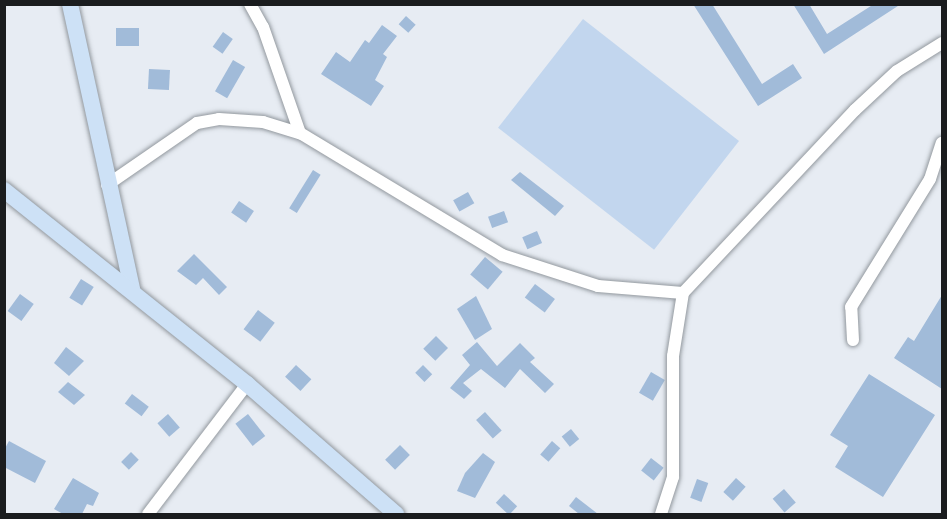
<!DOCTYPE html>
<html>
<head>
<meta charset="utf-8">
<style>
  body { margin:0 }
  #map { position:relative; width:947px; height:519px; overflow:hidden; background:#e7ecf3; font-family:Mulish,sans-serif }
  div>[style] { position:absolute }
  .green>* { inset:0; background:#c2d6ee; transform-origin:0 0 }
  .building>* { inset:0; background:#a1bbd9; transform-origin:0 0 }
  .roads { filter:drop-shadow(0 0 2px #92989e) drop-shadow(0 0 2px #92989e) }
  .street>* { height:12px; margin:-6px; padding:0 6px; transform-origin:6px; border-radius:6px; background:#fff }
  .secondary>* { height:16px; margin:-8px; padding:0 8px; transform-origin:8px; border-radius:8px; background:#cde1f6 }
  span { translate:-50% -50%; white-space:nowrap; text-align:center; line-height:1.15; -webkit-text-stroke:5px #e7ecf3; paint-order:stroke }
  .frame { position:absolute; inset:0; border:6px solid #1a1c1e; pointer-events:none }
</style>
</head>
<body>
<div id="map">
  <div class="green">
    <i style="left:583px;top:19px;width:198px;height:138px;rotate:38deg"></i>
  </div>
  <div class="building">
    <i style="clip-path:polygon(693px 4px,712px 4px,762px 84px,793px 64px,802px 78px,758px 106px)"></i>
    <i style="clip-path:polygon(793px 4px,809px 4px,827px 34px,874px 4px,901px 4px,824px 54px)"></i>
    <i style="left:406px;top:16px;width:13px;height:11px;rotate:42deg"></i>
    <i style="clip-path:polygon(382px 25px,397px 36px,383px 54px,387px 57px,375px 80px,384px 86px,371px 106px,321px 74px,336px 52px,350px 62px,365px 40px,369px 43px)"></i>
    <i style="left:139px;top:28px;width:18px;height:23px;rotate:90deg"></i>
    <i style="left:223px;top:32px;width:12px;height:18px;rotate:35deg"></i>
    <i style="left:233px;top:60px;width:14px;height:36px;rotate:30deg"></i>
    <i style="left:149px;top:69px;width:21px;height:20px;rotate:3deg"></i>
    <i style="left:313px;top:170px;width:9px;height:45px;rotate:32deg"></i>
    <i style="clip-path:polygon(520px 172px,564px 206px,555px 216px,511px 180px)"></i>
    <i style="left:468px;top:192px;width:13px;height:17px;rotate:61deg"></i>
    <i style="left:239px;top:201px;width:18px;height:14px;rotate:34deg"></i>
    <i style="left:504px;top:211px;width:12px;height:17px;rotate:70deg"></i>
    <i style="left:537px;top:231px;width:13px;height:16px;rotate:67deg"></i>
    <i style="clip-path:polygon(194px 254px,227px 287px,219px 295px,203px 278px,196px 285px,177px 271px)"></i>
    <i style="left:485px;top:257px;width:23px;height:23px;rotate:40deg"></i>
    <i style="left:81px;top:279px;width:15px;height:22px;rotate:32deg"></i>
    <i style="left:535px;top:284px;width:25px;height:17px;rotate:37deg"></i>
    <i style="left:20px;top:294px;width:17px;height:21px;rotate:36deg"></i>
    <i style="clip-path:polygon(942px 295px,942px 389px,894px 358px,908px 337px,914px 341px)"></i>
    <i style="clip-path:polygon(476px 296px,492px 329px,475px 340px,457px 309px)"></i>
    <i style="left:258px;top:310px;width:21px;height:24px;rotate:37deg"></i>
    <i style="left:436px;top:336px;width:17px;height:18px;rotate:45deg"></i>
    <i style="clip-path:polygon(477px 342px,497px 366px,520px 343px,535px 358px,530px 362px,554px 384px,545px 393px,520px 369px,505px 388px,481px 369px,463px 383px,472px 391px,464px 399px,450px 388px,470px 365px,462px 355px)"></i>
    <i style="clip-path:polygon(66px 347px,84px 361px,69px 376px,54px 363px)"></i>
    <i style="left:296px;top:365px;width:21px;height:16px;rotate:43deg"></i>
    <i style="left:423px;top:365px;width:13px;height:11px;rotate:45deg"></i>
    <i style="left:651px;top:372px;width:16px;height:24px;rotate:30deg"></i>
    <i style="clip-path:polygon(869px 374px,935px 415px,883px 497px,835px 467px,848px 446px,830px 435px)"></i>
    <i style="clip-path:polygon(68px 382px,85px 395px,74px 405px,58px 392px)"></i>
    <i style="left:132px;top:394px;width:21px;height:12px;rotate:37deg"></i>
    <i style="left:485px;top:412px;width:25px;height:12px;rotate:48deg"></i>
    <i style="left:168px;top:414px;width:18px;height:14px;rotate:49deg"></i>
    <i style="left:248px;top:414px;width:28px;height:16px;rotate:52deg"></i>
    <i style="left:571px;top:429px;width:13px;height:12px;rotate:51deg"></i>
    <i style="clip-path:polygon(9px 441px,46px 461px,35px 483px,4px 467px,4px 450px)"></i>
    <i style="left:552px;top:441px;width:11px;height:18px;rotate:41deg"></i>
    <i style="left:400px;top:445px;width:14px;height:21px;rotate:45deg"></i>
    <i style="left:131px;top:452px;width:11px;height:14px;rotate:45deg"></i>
    <i style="clip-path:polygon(483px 453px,495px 462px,475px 498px,457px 491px,465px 473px)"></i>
    <i style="left:651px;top:458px;width:16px;height:16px;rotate:38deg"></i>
    <i style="clip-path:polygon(73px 478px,99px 493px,93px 506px,87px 504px,82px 514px,63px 514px,54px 509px)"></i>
    <i style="left:736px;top:478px;width:13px;height:19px;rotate:42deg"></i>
    <i style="left:697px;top:479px;width:12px;height:20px;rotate:20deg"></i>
    <i style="left:784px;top:489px;width:18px;height:15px;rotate:49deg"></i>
    <i style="left:504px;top:494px;width:18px;height:12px;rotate:43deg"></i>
    <i style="clip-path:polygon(576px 497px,598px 514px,579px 514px,569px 506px)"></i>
  </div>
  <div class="roads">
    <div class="street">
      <i style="left:250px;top:4px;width:26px;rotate:61deg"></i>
      <i style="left:263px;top:27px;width:112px;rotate:70.8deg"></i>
      <i style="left:107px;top:185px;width:109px;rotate:-34.6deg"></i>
      <i style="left:197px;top:123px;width:22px;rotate:-10deg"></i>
      <i style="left:219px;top:119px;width:44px;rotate:3.9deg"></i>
      <i style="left:263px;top:122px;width:39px;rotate:17deg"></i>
      <i style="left:300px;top:133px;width:236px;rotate:31.1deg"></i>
      <i style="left:502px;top:255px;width:101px;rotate:17.9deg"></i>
      <i style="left:598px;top:286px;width:85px;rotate:4.7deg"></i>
      <i style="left:683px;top:293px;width:251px;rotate:-46.8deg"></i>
      <i style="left:855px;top:110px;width:57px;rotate:-42.9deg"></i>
      <i style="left:897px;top:71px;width:53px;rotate:-31.9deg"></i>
      <i style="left:853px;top:340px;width:33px;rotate:-93deg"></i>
      <i style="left:851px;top:307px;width:150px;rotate:-58.3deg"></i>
      <i style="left:930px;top:179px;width:38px;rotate:-72deg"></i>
      <i style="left:148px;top:514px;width:163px;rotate:-52.7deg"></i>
      <i style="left:661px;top:514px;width:39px;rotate:-72deg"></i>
      <i style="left:673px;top:477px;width:121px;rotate:-90deg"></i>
      <i style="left:673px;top:356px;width:64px;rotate:-81deg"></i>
    </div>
    <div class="secondary">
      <i style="left:70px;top:4px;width:292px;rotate:77.7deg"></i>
      <i style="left:4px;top:190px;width:311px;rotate:38.6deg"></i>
      <i style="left:247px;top:384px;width:198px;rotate:41.1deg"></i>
    </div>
  </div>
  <div class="frame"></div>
</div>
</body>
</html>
